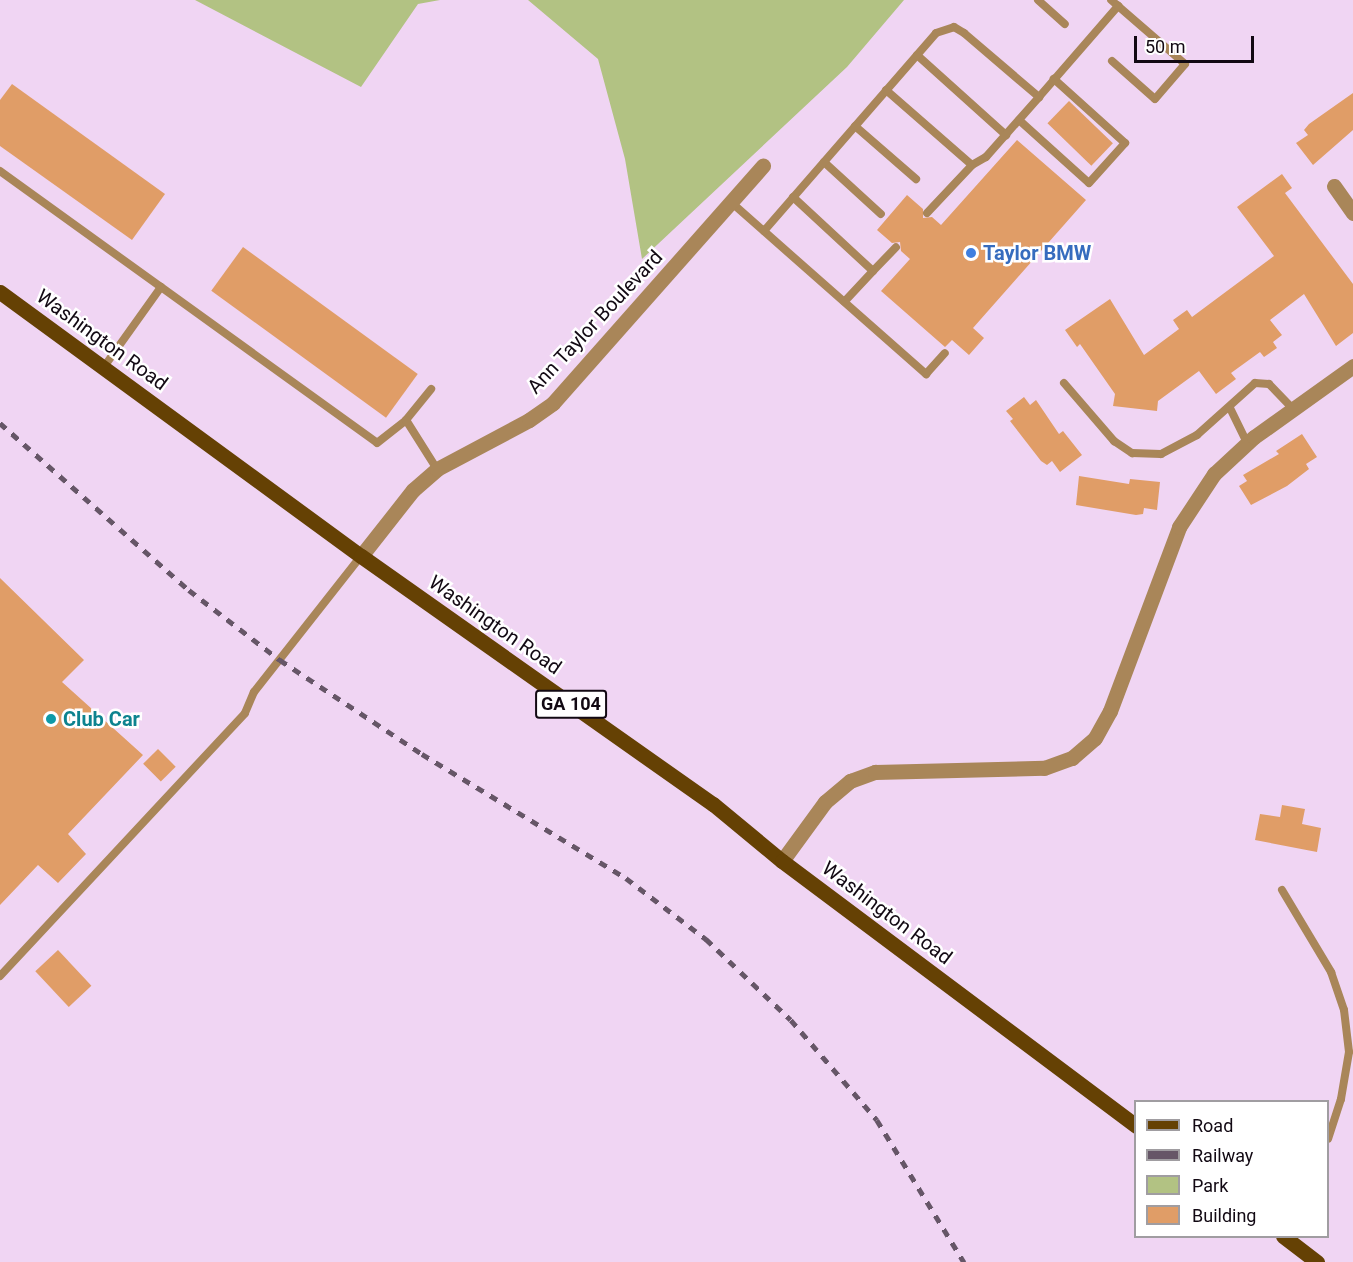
<!DOCTYPE html>
<html>
<head>
<meta charset="utf-8">
<style>
  body { margin:0 }
  #map { position:relative; width:1353px; height:1262px; overflow:hidden; background:#f0d5f3; font-family:Roboto,sans-serif }
  div>[style] { position:absolute }
  .green>* { inset:0; background:#b2c283 }
  .building>* { inset:0; background:#e09d67; transform-origin:0 0 }
  .lane>* { height:8px; margin:-4px; padding:0 4px; transform-origin:4px; border-radius:4px; background:#a98659 }
  .street>* { height:15px; margin:-7.5px; padding:0 7.5px; transform-origin:7.5px; border-radius:7.5px; background:#a98659 }
  .primary>* { height:15px; margin:-7.5px; padding:0 7.5px; transform-origin:7.5px; border-radius:7.5px; background:#654104 }
  .rail>* { height:4.5px; margin-top:-2.25px; transform-origin:0; background:repeating-linear-gradient(90deg,#665667 0 8px,transparent 0 16px) }
  .dots>* { width:16px; height:16px; translate:-50% -50%; box-sizing:border-box; border:3px solid #fff; border-radius:50% }
  span { translate:-50% -50%; white-space:nowrap; text-align:center; line-height:1.15; -webkit-text-stroke:5px #fff; paint-order:stroke }
  .shield-label span { padding:2px 4px; background:#fff; border:2px solid; border-radius:4px; -webkit-text-stroke-width:0 }
  .shield-label { font-size:18px; color:#120913; font-weight:700 }
  .shop-label { font-size:20px; color:#366cbe; font-weight:700 }
  .left { translate:0 -50%; text-align:left }
  .street-label { font-size:20px; color:#120913 }
  .culture-label { font-size:20px; color:#0d838f; font-weight:700 }
  .legend { position:absolute; left:1134px; top:1100px; width:195px; height:138px; box-sizing:border-box; background:#fff; border:2px solid #a09da1; margin:0; padding:8px 10px; list-style:none; font-size:18px; color:#120913 }
  .legend li { display:flex; align-items:center; gap:12px; height:30px }
  .legend b { width:30px; border:2px solid #a09da1 }
  .scale { position:absolute; left:1134px; top:36px; width:120px; height:27px; box-sizing:border-box; border:3px solid #120913; border-top:0; padding-left:8px; font-size:18px; line-height:21px; white-space:nowrap; color:#120913; -webkit-text-stroke:4px #fff; paint-order:stroke }
</style>
</head>
<body>
<div id="map">
  <div class="green">
    <i style="clip-path:polygon(195px 0,440px 0,418px 4px,361px 87px)"></i>
    <i style="clip-path:polygon(528px 0,904px 0,847px 67px,642px 259px,625px 159px,598px 59px)"></i>
  </div>
  <div class="building">
    <i style="clip-path:polygon(12px 84px,165px 194px,132px 240px,0 146px,0 100px)"></i>
    <i style="clip-path:polygon(1353px 93px,1353px 130px,1313px 165px,1296px 143px,1308px 135px,1304px 130px,1309px 124px)"></i>
    <i style="left:1069px;top:101px;width:61px;height:31px;rotate:44deg"></i>
    <i style="clip-path:polygon(1017px 140px,1086px 200px,973px 328px,984px 338px,969px 355px,952px 340px,945px 347px,881px 291px,910px 259px,901px 251px,900px 242px,892px 243px,877px 230px,907px 195px,923px 209px,923px 218px,932px 217px,941px 225px)"></i>
    <i style="clip-path:polygon(1282px 174px,1292px 188px,1285px 193px,1353px 284px,1353px 333px,1336px 346px,1304px 294px,1270px 320px,1282px 335px,1273px 342px,1277px 348px,1264px 357px,1260px 352px,1231px 373px,1236px 379px,1216px 394px,1199px 371px,1158px 401px,1157px 411px,1113px 406px,1115px 394px,1080px 344px,1077px 347px,1065px 330px,1110px 299px,1144px 355px,1179px 329px,1173px 320px,1187px 310px,1192px 317px,1274px 256px,1237px 207px)"></i>
    <i style="left:243px;top:247px;width:216px;height:54px;rotate:36deg"></i>
    <i style="clip-path:polygon(1024px 397px,1030px 405px,1036px 400px,1059px 434px,1063px 431px,1082px 455px,1060px 472px,1052px 461px,1047px 465px,1041px 461px,1010px 421px,1013px 419px,1006px 411px)"></i>
    <i style="clip-path:polygon(1302px 434px,1317px 457px,1306px 464px,1309px 469px,1287px 486px,1251px 505px,1239px 486px,1247px 481px,1243px 475px,1279px 454px,1276px 451px)"></i>
    <i style="clip-path:polygon(1079px 476px,1129px 484px,1130px 479px,1160px 482px,1157px 510px,1144px 508px,1143px 514px,1136px 515px,1076px 505px)"></i>
    <i style="clip-path:polygon(0 578px,84px 660px,62px 682px,143px 755px,68px 834px,86px 854px,58px 883px,38px 865px,0 905px)"></i>
    <i style="left:158px;top:749px;width:25px;height:21px;rotate:45deg"></i>
    <i style="clip-path:polygon(1282px 805px,1305px 809px,1302px 824px,1321px 828px,1317px 852px,1255px 840px,1260px 814px,1280px 817px)"></i>
    <i style="left:58px;top:950px;width:49px;height:31px;rotate:47deg"></i>
  </div>
  <div class="lane">
    <i style="left:1038px;top:0;width:36px;rotate:42deg"></i>
    <i style="left:917px;top:55px;width:120px;rotate:42deg"></i>
    <i style="left:1112px;top:61px;width:57px;rotate:41.5deg"></i>
    <i style="left:1155px;top:99px;width:46px;rotate:-49.4deg"></i>
    <i style="left:1185px;top:64px;width:89px;rotate:-139.1deg"></i>
    <i style="left:886px;top:90px;width:114px;rotate:41.1deg"></i>
    <i style="left:972px;top:165px;width:16px;rotate:-30deg"></i>
    <i style="left:986px;top:157px;width:80px;rotate:-48.5deg"></i>
    <i style="left:1019px;top:120px;width:94px;rotate:42deg"></i>
    <i style="left:1089px;top:183px;width:54px;rotate:-48deg"></i>
    <i style="left:1125px;top:143px;width:96px;rotate:-138deg"></i>
    <i style="left:855px;top:126px;width:81px;rotate:41deg"></i>
    <i style="left:824px;top:162px;width:77px;rotate:42.4deg"></i>
    <i style="left:0;top:171px;width:198px;rotate:35.8deg"></i>
    <i style="left:161px;top:287px;width:98px;rotate:125.5deg"></i>
    <i style="left:793px;top:197px;width:109px;rotate:42.8deg"></i>
    <i style="left:873px;top:271px;width:42px;rotate:133.1deg"></i>
    <i style="left:732px;top:203px;width:259px;rotate:41.4deg"></i>
    <i style="left:926px;top:374px;width:28px;rotate:-48deg"></i>
    <i style="left:927px;top:213px;width:66px;rotate:-46.8deg"></i>
    <i style="left:764px;top:231px;width:262px;rotate:-49deg"></i>
    <i style="left:936px;top:33px;width:19px;rotate:-18deg"></i>
    <i style="left:954px;top:27px;width:12px;rotate:31deg"></i>
    <i style="left:964px;top:33px;width:99px;rotate:40.5deg"></i>
    <i style="left:1039px;top:97px;width:121px;rotate:-49deg"></i>
    <i style="left:1118px;top:6px;width:9px;rotate:-139deg"></i>
    <i style="left:873px;top:271px;width:33px;rotate:-46deg"></i>
    <i style="left:161px;top:287px;width:266px;rotate:35.8deg"></i>
    <i style="left:377px;top:443px;width:37px;rotate:-38deg"></i>
    <i style="left:406px;top:420px;width:40px;rotate:-51deg"></i>
    <i style="left:1064px;top:383px;width:77px;rotate:49.2deg"></i>
    <i style="left:1114px;top:441px;width:22px;rotate:34deg"></i>
    <i style="left:1132px;top:453px;width:29px;rotate:2deg"></i>
    <i style="left:1161px;top:454px;width:41px;rotate:-27.8deg"></i>
    <i style="left:1197px;top:435px;width:78px;rotate:-41.9deg"></i>
    <i style="left:1255px;top:383px;width:14px;rotate:4deg"></i>
    <i style="left:1269px;top:384px;width:35px;rotate:46deg"></i>
    <i style="left:1230px;top:408px;width:39px;rotate:64deg"></i>
    <i style="left:406px;top:420px;width:58px;rotate:57.7deg"></i>
    <i style="left:1282px;top:890px;width:96px;rotate:59.1deg"></i>
    <i style="left:1331px;top:972px;width:40px;rotate:71.1deg"></i>
    <i style="left:1344px;top:1010px;width:42px;rotate:83.2deg"></i>
    <i style="left:1349px;top:1052px;width:48px;rotate:99.7deg"></i>
    <i style="left:1341px;top:1099px;width:42px;rotate:108deg"></i>
    <i style="left:0;top:976px;width:359px;rotate:-47deg"></i>
    <i style="left:245px;top:713px;width:23px;rotate:-67deg"></i>
    <i style="left:254px;top:692px;width:173px;rotate:-51.8deg"></i>
  </div>
  <div class="street">
    <i style="left:1334px;top:186px;width:33px;rotate:55deg"></i>
    <i style="left:361px;top:556px;width:84px;rotate:-51.8deg"></i>
    <i style="left:413px;top:490px;width:32px;rotate:-41deg"></i>
    <i style="left:437px;top:469px;width:104px;rotate:-28deg"></i>
    <i style="left:529px;top:420px;width:29px;rotate:-35deg"></i>
    <i style="left:553px;top:403px;width:317px;rotate:-48.5deg"></i>
    <i style="left:782px;top:861px;width:73px;rotate:-53.9deg"></i>
    <i style="left:825px;top:802px;width:33px;rotate:-40deg"></i>
    <i style="left:850px;top:781px;width:27px;rotate:-20deg"></i>
    <i style="left:875px;top:772px;width:169px;rotate:-1.4deg"></i>
    <i style="left:1044px;top:768px;width:30px;rotate:-20deg"></i>
    <i style="left:1072px;top:758px;width:30px;rotate:-41deg"></i>
    <i style="left:1095px;top:738px;width:31px;rotate:-61deg"></i>
    <i style="left:1110px;top:711px;width:197px;rotate:-69.4deg"></i>
    <i style="left:1179px;top:527px;width:64px;rotate:-56.6deg"></i>
    <i style="left:1214px;top:474px;width:54px;rotate:-42.8deg"></i>
    <i style="left:1254px;top:437px;width:122px;rotate:-35.6deg"></i>
  </div>
  <div class="primary">
    <i style="left:0;top:292px;width:447px;rotate:36.2deg"></i>
    <i style="left:361px;top:556px;width:431px;rotate:35.2deg"></i>
    <i style="left:713px;top:804px;width:89px;rotate:39.6deg"></i>
    <i style="left:782px;top:861px;width:442px;rotate:36.8deg"></i>
    <i style="left:1283px;top:1236px;width:43px;rotate:37.4deg"></i>
  </div>
  <div class="rail">
    <i style="left:0;top:423px;width:252px;rotate:41.5deg"></i>
    <i style="left:189px;top:590px;width:115px;rotate:37.6deg"></i>
    <i style="left:280px;top:660px;width:170px;rotate:33.5deg"></i>
    <i style="left:422px;top:754px;width:239px;rotate:31.3deg"></i>
    <i style="left:626px;top:878px;width:101px;rotate:37.3deg"></i>
    <i style="left:706px;top:939px;width:117px;rotate:43.6deg"></i>
    <i style="left:791px;top:1020px;width:132px;rotate:49.3deg"></i>
    <i style="left:877px;top:1120px;width:167px;rotate:58.5deg"></i>
  </div>
  <div class="dots">
    <i style="left:971px;top:253px;background:#3f7fe0"></i>
    <i style="left:51px;top:719px;background:#0f9aa8"></i>
  </div>
  <div class="shield-label">
    <span style="left:571px;top:704px">GA 104</span>
  </div>
  <div class="shop-label">
    <span class="left" style="left:983px;top:253px">Taylor BMW</span>
  </div>
  <div class="street-label">
    <span style="left:595px;top:322px;rotate:-47deg">Ann Taylor Boulevard</span>
    <span style="left:102px;top:340px;rotate:36deg">Washington Road</span>
    <span style="left:495px;top:625px;rotate:35deg">Washington Road</span>
    <span style="left:887px;top:913px;rotate:37deg">Washington Road</span>
  </div>
  <div class="culture-label">
    <span class="left" style="left:63px;top:719px">Club Car</span>
  </div>
  <ul class="legend">
  <li><b style="height:8px;background:#654104"></b>Road</li>
  <li><b style="height:8px;background:#665667"></b>Railway</li>
  <li><b style="height:16px;background:#b2c283"></b>Park</li>
  <li><b style="height:16px;background:#e09d67"></b>Building</li>
  </ul>
  <div class="scale">50 m</div>
</div>
</body>
</html>
